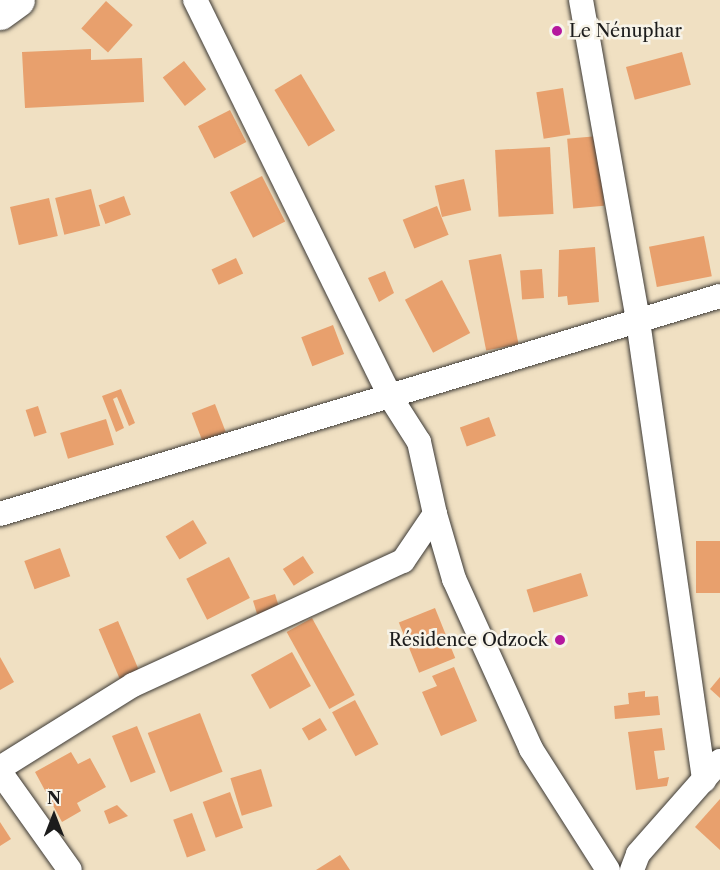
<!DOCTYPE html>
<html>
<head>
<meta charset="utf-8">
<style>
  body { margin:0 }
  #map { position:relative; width:720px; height:870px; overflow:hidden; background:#f0e0c2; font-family:"Libre Caslon Text",serif }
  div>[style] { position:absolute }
  .building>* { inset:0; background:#e8a06d; transform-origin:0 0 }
  .roads { filter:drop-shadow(0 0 2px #3c3935) drop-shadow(0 0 2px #3c3935) }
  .minor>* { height:24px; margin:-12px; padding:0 12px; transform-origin:12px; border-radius:12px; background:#fff }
  .trunk>* { height:33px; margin:-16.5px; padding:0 16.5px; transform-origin:16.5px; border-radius:16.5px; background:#fff }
  .dots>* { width:16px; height:16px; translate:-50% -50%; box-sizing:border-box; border:3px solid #f7f3e8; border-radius:50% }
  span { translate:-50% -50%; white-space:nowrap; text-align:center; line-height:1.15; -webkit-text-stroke:5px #f7f3e8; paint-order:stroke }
  .poi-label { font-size:18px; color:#1c1c1c }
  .left { translate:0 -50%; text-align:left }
  .right { translate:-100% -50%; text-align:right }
  .north { position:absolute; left:24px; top:786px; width:60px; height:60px; -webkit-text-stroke:4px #f7f3e8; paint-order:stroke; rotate:0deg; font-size:16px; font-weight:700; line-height:24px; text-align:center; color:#1c1c1c }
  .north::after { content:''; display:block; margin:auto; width:21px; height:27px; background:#1c1c1c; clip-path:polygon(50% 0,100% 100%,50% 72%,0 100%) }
</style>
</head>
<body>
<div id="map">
  <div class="building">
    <i style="left:106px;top:1px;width:36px;height:37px;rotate:42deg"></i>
    <i style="clip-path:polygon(91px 49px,91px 60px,142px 58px,144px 102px,25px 108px,22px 52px)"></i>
    <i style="left:682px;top:52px;width:34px;height:58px;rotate:75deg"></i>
    <i style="left:184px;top:61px;width:36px;height:27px;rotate:52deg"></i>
    <i style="left:301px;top:74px;width:66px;height:31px;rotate:59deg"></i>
    <i style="left:563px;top:88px;width:47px;height:27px;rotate:81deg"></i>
    <i style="left:230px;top:110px;width:36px;height:36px;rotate:63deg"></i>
    <i style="left:598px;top:136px;width:70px;height:31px;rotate:85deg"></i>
    <i style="left:550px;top:147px;width:67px;height:55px;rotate:87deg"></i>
    <i style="left:262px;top:176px;width:51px;height:36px;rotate:63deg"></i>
    <i style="left:464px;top:179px;width:32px;height:30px;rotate:77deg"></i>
    <i style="left:91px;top:189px;width:38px;height:37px;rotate:76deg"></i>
    <i style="left:124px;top:196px;width:20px;height:27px;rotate:70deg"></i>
    <i style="left:49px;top:198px;width:39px;height:40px;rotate:77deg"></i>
    <i style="left:437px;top:206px;width:31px;height:37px;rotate:68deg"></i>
    <i style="left:704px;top:236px;width:41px;height:56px;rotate:79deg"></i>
    <i style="clip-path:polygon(595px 247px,599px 302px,568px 305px,567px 296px,558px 297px,559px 250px)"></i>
    <i style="left:501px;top:254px;width:92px;height:33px;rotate:79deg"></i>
    <i style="left:236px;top:258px;width:17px;height:27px;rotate:65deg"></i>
    <i style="left:542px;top:269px;width:29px;height:22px;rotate:86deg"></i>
    <i style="clip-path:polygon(385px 271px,394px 293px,379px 302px,368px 278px)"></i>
    <i style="left:442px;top:280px;width:60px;height:42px;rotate:62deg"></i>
    <i style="left:333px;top:325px;width:31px;height:34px;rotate:69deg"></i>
    <i style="clip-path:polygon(121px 389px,135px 423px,129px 426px,117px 397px,113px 399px,124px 428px,116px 432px,102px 396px)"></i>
    <i style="left:215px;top:404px;width:30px;height:25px;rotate:69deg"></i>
    <i style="left:38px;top:406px;width:28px;height:13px;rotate:72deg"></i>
    <i style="left:489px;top:417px;width:20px;height:31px;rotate:70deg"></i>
    <i style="left:106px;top:419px;width:27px;height:48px;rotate:73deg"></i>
    <i style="left:193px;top:520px;width:27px;height:32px;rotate:59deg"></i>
    <i style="left:720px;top:541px;width:52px;height:24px;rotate:90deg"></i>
    <i style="left:60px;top:548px;width:30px;height:38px;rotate:70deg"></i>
    <i style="left:303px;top:556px;width:20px;height:24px;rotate:57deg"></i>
    <i style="left:229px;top:557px;width:46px;height:48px;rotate:63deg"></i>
    <i style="left:581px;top:573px;width:24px;height:57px;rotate:73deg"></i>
    <i style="left:275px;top:594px;width:21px;height:23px;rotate:73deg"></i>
    <i style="left:435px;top:608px;width:54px;height:39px;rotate:68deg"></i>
    <i style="left:312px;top:618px;width:88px;height:29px;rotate:61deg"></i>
    <i style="left:118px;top:621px;width:59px;height:21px;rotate:67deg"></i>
    <i style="left:292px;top:652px;width:39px;height:47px;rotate:61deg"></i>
    <i style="clip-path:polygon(0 657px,14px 682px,0 690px)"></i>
    <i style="clip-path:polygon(454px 667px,477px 721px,441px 736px,422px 692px,437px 686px,432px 676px)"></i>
    <i style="clip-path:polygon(720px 677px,720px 698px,710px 689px)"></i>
    <i style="clip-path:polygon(645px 691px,645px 697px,658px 696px,660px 715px,615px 719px,614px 706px,629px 704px,628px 693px)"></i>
    <i style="left:355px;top:700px;width:50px;height:26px;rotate:62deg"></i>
    <i style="left:200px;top:713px;width:63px;height:56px;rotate:69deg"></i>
    <i style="left:320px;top:718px;width:14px;height:21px;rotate:60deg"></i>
    <i style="left:137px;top:726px;width:50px;height:27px;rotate:68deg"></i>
    <i style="clip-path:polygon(662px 728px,665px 750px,654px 751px,658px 779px,669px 777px,667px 786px,636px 790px,628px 732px)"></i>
    <i style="clip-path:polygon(71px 752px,78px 764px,90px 758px,106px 787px,77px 803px,81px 811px,62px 822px,35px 772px)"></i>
    <i style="left:261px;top:769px;width:39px;height:32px;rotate:73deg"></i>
    <i style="left:230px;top:792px;width:38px;height:29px;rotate:70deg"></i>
    <i style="clip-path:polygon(720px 799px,720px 850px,695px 827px)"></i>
    <i style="clip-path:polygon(117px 805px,128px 816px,109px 824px,104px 811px)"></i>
    <i style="left:192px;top:813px;width:40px;height:20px;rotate:70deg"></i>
    <i style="clip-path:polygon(0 822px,11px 839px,0 846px)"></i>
    <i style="clip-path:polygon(340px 855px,350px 870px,316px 870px)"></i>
  </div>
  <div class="roads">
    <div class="minor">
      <i style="left:581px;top:0;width:326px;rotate:79.9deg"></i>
      <i style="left:638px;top:321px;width:464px;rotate:81.8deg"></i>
      <i style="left:0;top:514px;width:752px;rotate:-16.85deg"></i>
      <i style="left:435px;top:514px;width:68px;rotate:73.7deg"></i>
      <i style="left:454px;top:579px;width:187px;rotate:65.6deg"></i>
      <i style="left:531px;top:749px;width:143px;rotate:57.5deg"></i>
      <i style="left:0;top:768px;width:157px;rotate:-32deg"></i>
      <i style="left:133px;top:685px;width:297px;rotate:-24.7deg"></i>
      <i style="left:403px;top:561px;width:57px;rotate:-55.8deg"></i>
      <i style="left:435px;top:514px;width:74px;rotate:-102.5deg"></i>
      <i style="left:419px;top:442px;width:52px;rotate:-122.5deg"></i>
      <i style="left:391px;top:398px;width:444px;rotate:-116.2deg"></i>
      <i style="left:0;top:772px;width:120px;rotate:54.5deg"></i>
      <i style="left:632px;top:870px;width:17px;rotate:-69deg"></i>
      <i style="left:638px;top:854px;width:124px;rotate:-48.6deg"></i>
    </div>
    <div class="trunk">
      <i style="left:0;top:13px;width:22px;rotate:-36deg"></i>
    </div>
  </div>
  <div class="dots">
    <i style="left:557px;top:31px;background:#b5179e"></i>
    <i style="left:560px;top:640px;background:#b5179e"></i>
  </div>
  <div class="poi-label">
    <span class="left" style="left:569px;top:31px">Le Nénuphar</span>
    <span class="right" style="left:548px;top:640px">Résidence Odzock</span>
  </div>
  <div class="north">N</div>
</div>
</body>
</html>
